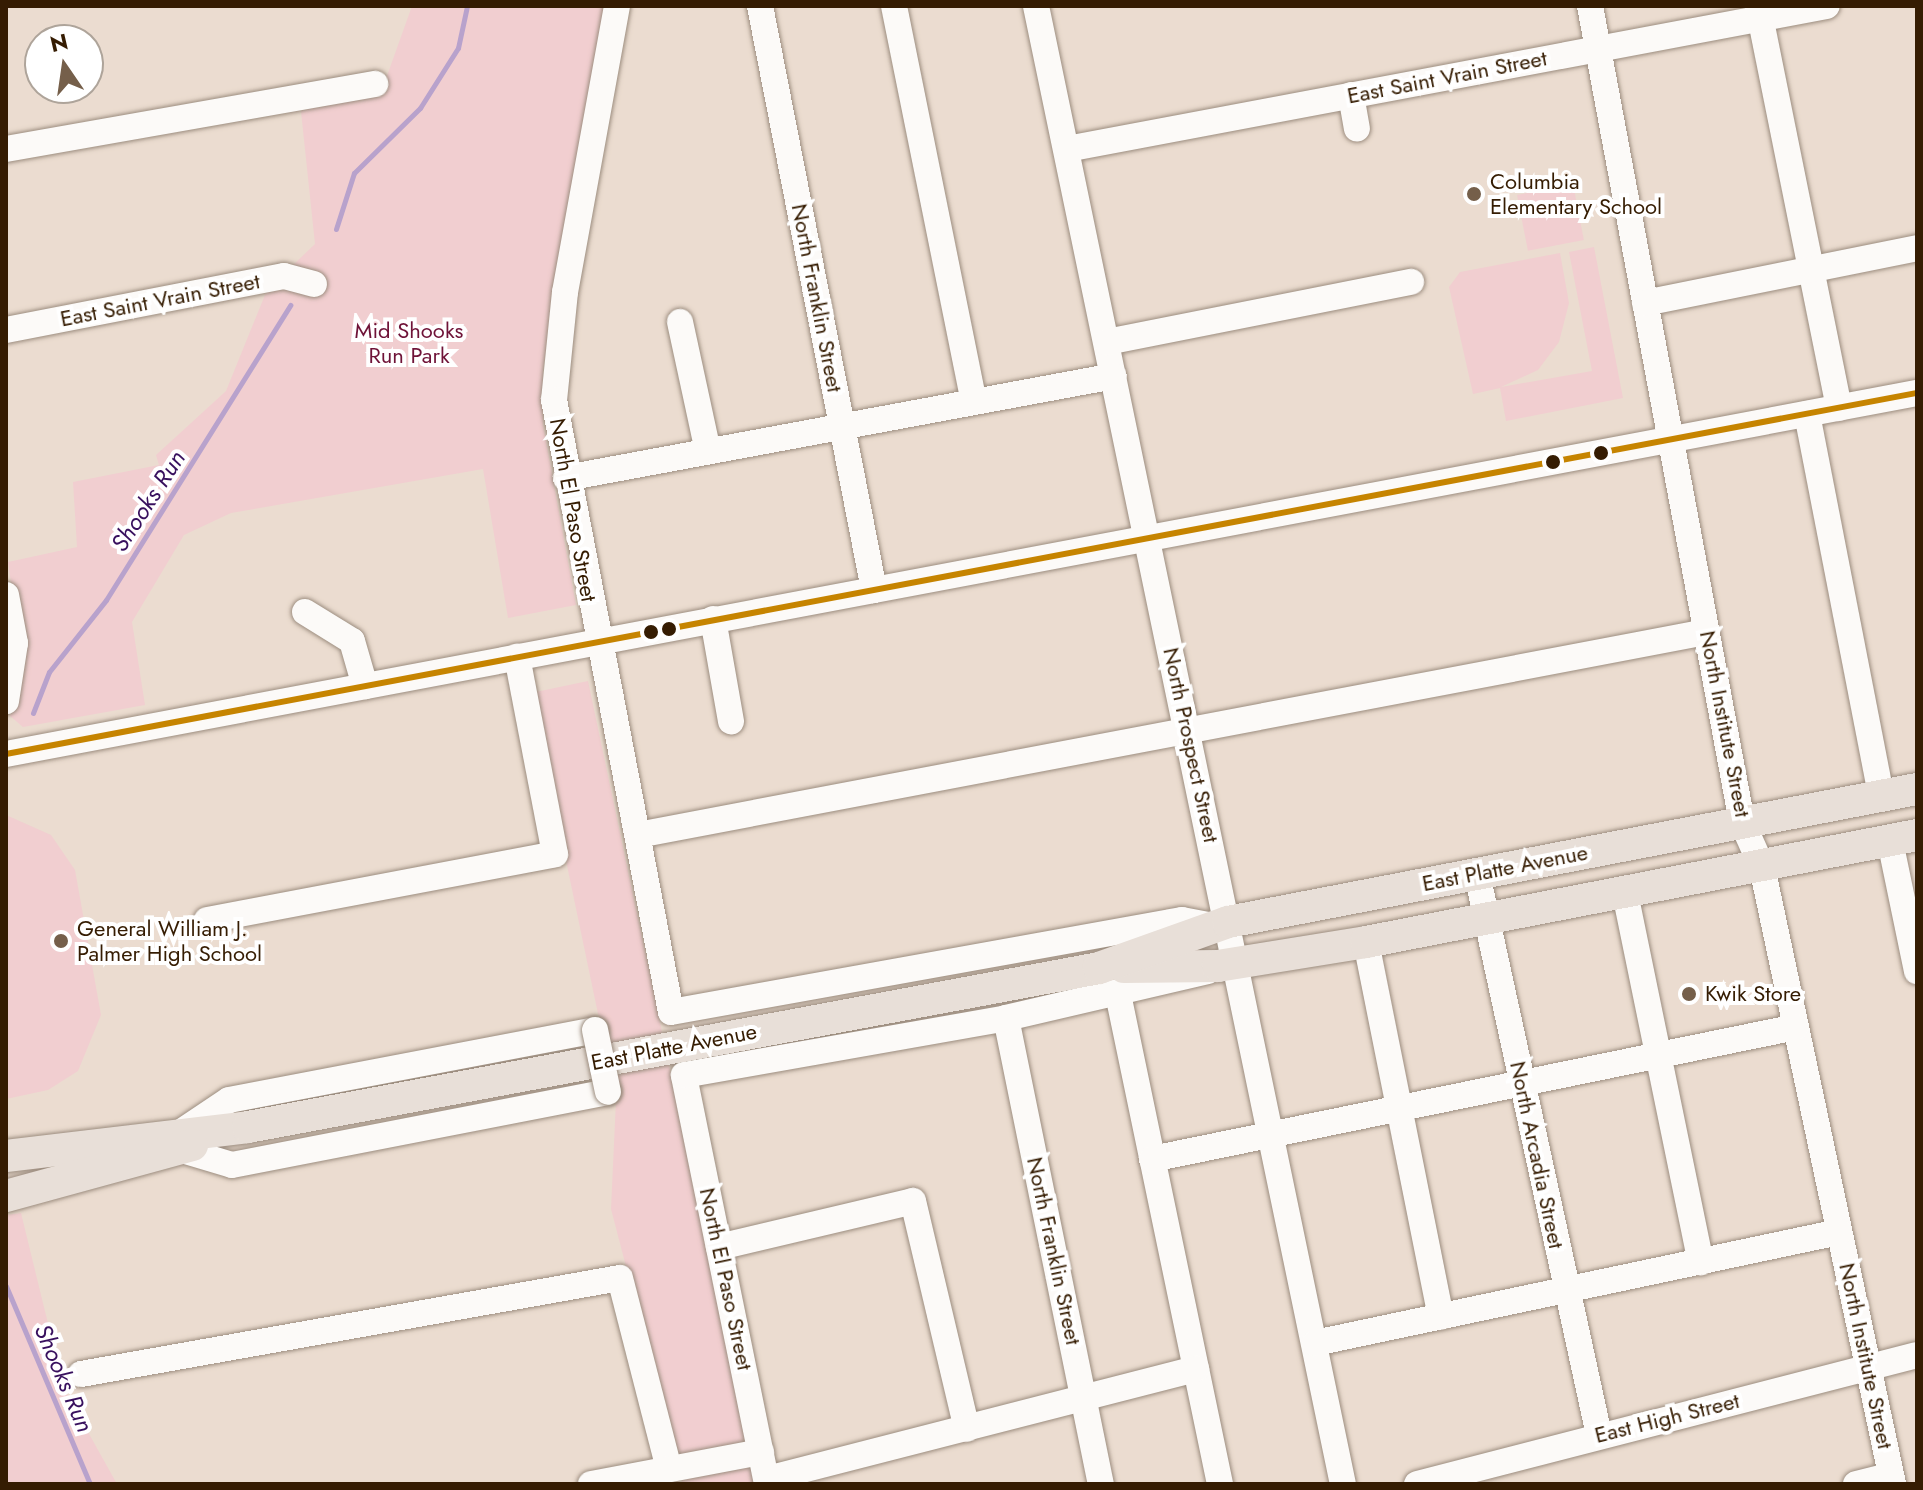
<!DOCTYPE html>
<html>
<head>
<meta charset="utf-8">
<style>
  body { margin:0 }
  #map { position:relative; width:1923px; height:1490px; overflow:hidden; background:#ebdcd0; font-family:Jost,sans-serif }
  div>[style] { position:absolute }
  .green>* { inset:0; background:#f1ced0; transform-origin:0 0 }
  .stream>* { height:5px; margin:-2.5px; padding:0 2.5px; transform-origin:2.5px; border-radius:2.5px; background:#b8a2cc }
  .roads { filter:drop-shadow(0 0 2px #9c8d7f) drop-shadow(0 0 2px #9c8d7f) }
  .minor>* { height:26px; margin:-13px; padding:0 13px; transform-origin:13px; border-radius:13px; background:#fcfaf8 }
  .major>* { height:32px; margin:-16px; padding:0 16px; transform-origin:16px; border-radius:16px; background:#e8dfd8 }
  .bridges { filter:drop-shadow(0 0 2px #9c8d7f) drop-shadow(0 0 2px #9c8d7f) }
  .minor-bridge>* { height:26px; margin:-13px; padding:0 13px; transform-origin:13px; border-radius:13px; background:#fcfaf8 }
  .bus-1>* { height:6px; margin:-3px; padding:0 3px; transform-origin:3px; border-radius:3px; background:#c68400 }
  .dots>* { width:22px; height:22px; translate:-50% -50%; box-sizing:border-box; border:4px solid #fff; border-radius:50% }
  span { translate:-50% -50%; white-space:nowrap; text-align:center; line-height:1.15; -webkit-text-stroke:8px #fff; paint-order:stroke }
  .street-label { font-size:22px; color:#351c02 }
  .poi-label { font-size:22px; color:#351c02 }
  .left { translate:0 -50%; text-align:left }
  .park-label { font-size:22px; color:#6f1338 }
  .water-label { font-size:24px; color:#38105e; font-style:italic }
  .frame { position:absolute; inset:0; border:8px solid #351c02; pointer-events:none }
  .north { position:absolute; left:24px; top:24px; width:80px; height:80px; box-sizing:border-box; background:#fff; border:2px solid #aea49a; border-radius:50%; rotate:347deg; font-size:22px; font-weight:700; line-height:32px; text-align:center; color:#351c02 }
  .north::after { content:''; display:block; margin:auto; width:28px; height:36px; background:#755f4a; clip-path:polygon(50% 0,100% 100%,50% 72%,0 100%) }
</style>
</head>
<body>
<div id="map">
  <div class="green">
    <i style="clip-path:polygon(412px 6px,604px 6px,543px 370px,543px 424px,576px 605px,508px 618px,483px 469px,231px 513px,184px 535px,132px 622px,145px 705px,23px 727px,10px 716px,20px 645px,8px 562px,77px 547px,73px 482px,159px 465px,156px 455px,226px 391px,267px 290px,315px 244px,300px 102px,383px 87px)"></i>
    <i style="left:1573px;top:184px;width:57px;height:57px;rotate:79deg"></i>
    <i style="clip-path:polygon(1594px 247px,1623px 398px,1506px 421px,1500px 388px,1473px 394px,1449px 287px,1460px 272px,1560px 253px,1569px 303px,1559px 342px,1538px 370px,1501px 387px,1592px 371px,1569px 252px)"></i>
    <i style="clip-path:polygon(588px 681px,745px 1426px,756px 1484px,683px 1484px,611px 1209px,616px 1100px,531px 693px)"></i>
    <i style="clip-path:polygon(6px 815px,51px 835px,75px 870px,101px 1015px,78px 1071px,48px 1090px,6px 1099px)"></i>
    <i style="clip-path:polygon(21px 1213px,64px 1389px,117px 1484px,6px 1484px,6px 1215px)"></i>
  </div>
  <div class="stream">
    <i style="left:336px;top:229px;width:59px;rotate:-72.2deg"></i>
    <i style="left:354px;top:173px;width:93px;rotate:-44.6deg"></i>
    <i style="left:420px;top:108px;width:71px;rotate:-57.7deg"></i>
    <i style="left:458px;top:48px;width:43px;rotate:-77.9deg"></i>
    <i style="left:33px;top:713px;width:44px;rotate:-68.7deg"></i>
    <i style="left:49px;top:672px;width:92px;rotate:-51.6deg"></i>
    <i style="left:106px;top:600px;width:348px;rotate:-58deg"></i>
    <i style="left:6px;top:1286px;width:215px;rotate:67deg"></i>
  </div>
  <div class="roads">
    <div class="minor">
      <i style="left:617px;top:6px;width:291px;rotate:100.3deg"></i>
      <i style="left:565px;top:292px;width:109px;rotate:95.8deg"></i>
      <i style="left:554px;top:400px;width:623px;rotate:79.18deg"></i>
      <i style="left:671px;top:1012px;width:519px;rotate:-10.21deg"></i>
      <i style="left:1182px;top:920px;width:32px;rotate:11deg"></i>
      <i style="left:760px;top:6px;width:595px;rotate:78.95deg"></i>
      <i style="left:894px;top:6px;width:403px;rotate:78.6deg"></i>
      <i style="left:1036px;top:6px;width:1510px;rotate:78.27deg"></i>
      <i style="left:1590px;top:6px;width:830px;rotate:79.45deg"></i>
      <i style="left:1742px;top:822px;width:49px;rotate:66deg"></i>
      <i style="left:1762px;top:867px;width:631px;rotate:78.01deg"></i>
      <i style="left:1758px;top:6px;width:410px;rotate:78.6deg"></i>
      <i style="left:1351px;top:95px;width:34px;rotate:80deg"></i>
      <i style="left:6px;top:149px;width:375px;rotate:-10deg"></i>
      <i style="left:1067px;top:149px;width:773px;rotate:-10.66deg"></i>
      <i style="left:1645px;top:303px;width:278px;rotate:-11.4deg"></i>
      <i style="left:680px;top:322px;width:132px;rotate:77.8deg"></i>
      <i style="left:6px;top:330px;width:283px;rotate:-11deg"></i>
      <i style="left:284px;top:276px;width:31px;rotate:15deg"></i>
      <i style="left:1107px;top:342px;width:310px;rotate:-11.2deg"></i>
      <i style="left:1807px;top:414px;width:389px;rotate:79deg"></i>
      <i style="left:566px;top:478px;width:557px;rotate:-10.54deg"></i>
      <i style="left:6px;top:595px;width:49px;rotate:79.4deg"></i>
      <i style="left:15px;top:643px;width:59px;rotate:98.8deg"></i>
      <i style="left:305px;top:612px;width:55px;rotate:31.7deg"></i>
      <i style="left:352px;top:641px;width:47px;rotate:73.9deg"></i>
      <i style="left:713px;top:619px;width:104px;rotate:80deg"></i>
      <i style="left:6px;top:754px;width:1945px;rotate:-10.7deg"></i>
      <i style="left:638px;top:835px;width:1087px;rotate:-10.76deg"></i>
      <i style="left:1890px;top:841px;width:133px;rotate:78.3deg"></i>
      <i style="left:1477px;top:874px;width:574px;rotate:77.73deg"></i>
      <i style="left:1625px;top:893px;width:377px;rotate:78.4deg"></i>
      <i style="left:207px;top:920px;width:354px;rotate:-10.7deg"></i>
      <i style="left:555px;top:854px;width:201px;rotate:-100.9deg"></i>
      <i style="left:1366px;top:942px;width:382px;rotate:78.7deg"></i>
      <i style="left:1118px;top:994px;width:501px;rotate:78.24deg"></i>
      <i style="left:1006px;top:1018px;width:476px;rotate:78.5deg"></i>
      <i style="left:178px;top:1134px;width:61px;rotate:-33.7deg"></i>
      <i style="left:229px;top:1100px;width:373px;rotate:-10.8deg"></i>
      <i style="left:179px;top:1149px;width:55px;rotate:16.8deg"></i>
      <i style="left:232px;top:1165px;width:383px;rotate:-11deg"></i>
      <i style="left:1152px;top:1159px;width:657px;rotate:-11.58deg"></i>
      <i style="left:719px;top:1247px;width:199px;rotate:-13.3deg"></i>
      <i style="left:913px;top:1201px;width:234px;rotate:76.7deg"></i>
      <i style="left:1315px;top:1343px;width:536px;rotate:-11.96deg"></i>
      <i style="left:81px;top:1374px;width:547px;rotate:-10.1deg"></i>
      <i style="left:620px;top:1278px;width:197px;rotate:75.6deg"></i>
      <i style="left:767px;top:1479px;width:443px;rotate:-14.4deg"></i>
      <i style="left:591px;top:1484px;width:173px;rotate:-10.7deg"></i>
      <i style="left:767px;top:1484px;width:417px;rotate:-101.5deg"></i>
      <i style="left:684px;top:1075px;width:327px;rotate:-10deg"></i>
      <i style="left:1006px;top:1018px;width:207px;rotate:-13.1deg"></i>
      <i style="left:1417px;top:1484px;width:516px;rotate:-14.47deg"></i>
      <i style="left:1856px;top:1484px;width:36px;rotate:-14deg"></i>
    </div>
    <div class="major">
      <i style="left:1124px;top:967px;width:94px;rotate:-0.6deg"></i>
      <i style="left:1218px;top:966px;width:150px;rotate:-9.2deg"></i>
      <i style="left:1366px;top:942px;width:561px;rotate:-10.99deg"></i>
      <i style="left:6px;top:1156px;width:244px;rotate:-6.8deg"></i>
      <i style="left:248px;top:1127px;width:866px;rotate:-10.58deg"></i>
      <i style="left:1099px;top:968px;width:137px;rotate:-19.6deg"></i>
      <i style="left:1228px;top:922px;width:702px;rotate:-10.93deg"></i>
      <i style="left:6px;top:1196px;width:193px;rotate:-15.3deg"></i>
    </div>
  </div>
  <div class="bridges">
    <div class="minor-bridge">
      <i style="left:595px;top:1030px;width:63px;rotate:78.2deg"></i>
    </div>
  </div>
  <div class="bus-1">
    <i style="left:6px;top:754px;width:1945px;rotate:-10.7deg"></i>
  </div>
  <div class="dots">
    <i style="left:1474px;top:194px;background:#755f4a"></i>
    <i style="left:1601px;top:453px;background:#351c02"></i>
    <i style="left:1553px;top:462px;background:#351c02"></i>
    <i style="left:669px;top:629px;background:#351c02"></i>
    <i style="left:651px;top:632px;background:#351c02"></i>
    <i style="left:61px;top:941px;background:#755f4a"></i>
    <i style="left:1689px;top:994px;background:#755f4a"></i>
  </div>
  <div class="street-label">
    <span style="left:1447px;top:77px;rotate:-11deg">East Saint Vrain Street</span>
    <span style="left:817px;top:298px;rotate:79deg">North Franklin Street</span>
    <span style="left:160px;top:300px;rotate:-11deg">East Saint Vrain Street</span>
    <span style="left:573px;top:510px;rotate:80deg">North El Paso Street</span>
    <span style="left:1725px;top:724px;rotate:79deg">North Institute Street</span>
    <span style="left:1191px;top:745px;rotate:78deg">North Prospect Street</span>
    <span style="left:1505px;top:868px;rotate:-11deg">East Platte Avenue</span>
    <span style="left:674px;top:1047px;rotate:-11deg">East Platte Avenue</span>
    <span style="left:1537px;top:1155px;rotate:78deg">North Arcadia Street</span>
    <span style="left:1054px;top:1251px;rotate:78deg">North Franklin Street</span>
    <span style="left:726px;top:1279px;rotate:78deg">North El Paso Street</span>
    <span style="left:1866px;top:1356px;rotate:78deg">North Institute Street</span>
    <span style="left:1667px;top:1418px;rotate:-14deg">East High Street</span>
  </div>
  <div class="poi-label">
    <span class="left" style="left:1490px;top:194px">Columbia<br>Elementary School</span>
    <span class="left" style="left:77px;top:941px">General William J.<br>Palmer High School</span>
    <span class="left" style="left:1705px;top:994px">Kwik Store</span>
  </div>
  <div class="park-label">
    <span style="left:409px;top:343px">Mid Shooks<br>Run Park</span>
  </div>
  <div class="water-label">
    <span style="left:148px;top:501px;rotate:-57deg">Shooks Run</span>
    <span style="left:64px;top:1378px;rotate:67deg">Shooks Run</span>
  </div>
  <div class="frame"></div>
  <div class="north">N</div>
</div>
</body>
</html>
